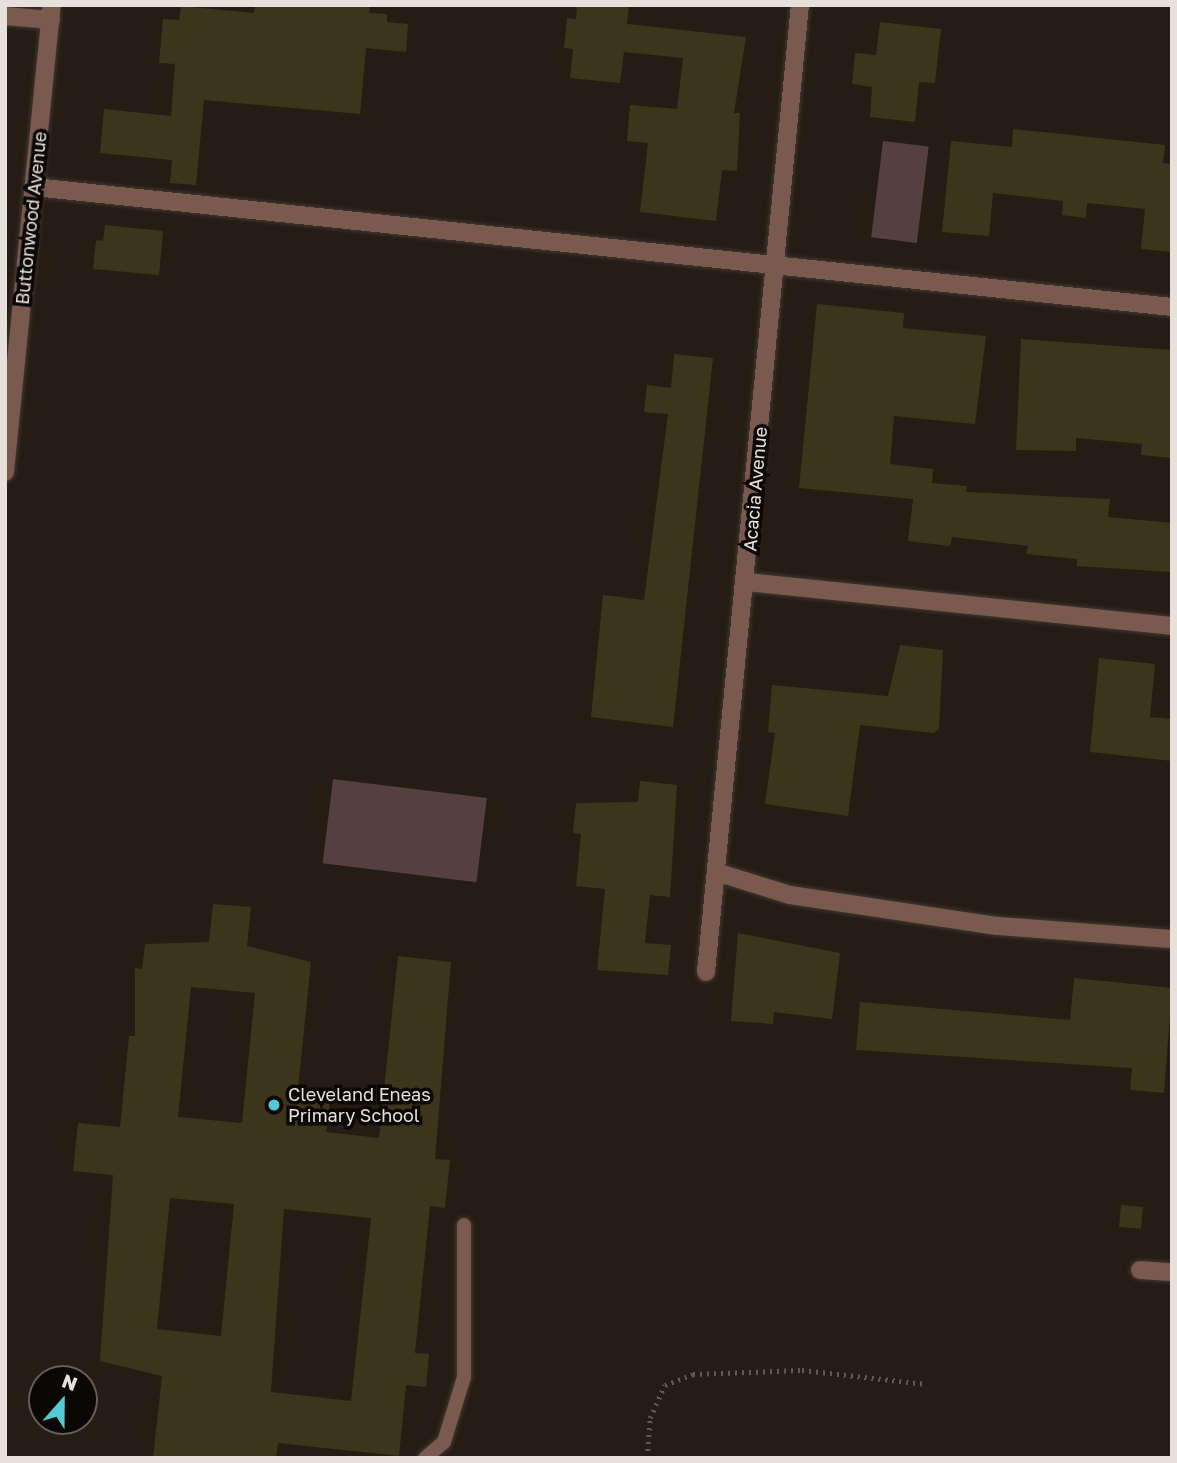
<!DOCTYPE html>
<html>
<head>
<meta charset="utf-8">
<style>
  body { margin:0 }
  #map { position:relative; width:1177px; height:1463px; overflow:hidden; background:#251c14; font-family:"Golos Text",sans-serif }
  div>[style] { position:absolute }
  .green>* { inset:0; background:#553f41; transform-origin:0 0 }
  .building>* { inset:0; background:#3d351b; transform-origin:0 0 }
  .path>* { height:4.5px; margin-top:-2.25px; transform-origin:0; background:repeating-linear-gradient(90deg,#625a52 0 2px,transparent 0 7px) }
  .roads { filter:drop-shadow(0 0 2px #403830) drop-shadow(0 0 2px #403830) }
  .service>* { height:14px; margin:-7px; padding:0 7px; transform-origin:7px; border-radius:7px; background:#7a5a4f }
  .minor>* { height:18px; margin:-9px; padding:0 9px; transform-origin:9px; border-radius:9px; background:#7a5a4f }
  .dots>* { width:19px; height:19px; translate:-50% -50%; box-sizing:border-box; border:4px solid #0b0705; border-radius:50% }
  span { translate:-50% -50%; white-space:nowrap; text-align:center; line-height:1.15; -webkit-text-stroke:7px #0b0705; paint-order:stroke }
  .street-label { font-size:18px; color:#e7e1db }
  .poi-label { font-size:18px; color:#e7e1db }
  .left { translate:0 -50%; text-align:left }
  .frame { position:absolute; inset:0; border:7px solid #e7e1db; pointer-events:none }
  .north { position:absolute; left:28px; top:1365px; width:70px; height:70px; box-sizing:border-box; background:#0b0705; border:2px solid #635e5b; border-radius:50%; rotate:21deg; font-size:19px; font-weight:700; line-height:28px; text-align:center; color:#e7e1db }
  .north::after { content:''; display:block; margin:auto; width:24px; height:32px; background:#51ccd5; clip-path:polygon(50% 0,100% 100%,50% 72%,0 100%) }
</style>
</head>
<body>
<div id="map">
  <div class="green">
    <i style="left:883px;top:141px;width:46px;height:97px;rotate:7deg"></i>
    <i style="left:333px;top:779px;width:155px;height:85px;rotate:7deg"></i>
  </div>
  <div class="building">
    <i style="clip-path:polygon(255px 5px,370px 5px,369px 13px,387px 14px,387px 22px,408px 24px,406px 52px,366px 48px,360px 114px,204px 100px,196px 185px,170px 183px,172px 160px,100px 153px,104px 109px,171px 116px,175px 64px,159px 63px,163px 19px,179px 20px,181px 6px,254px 13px)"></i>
    <i style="clip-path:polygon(577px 5px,629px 5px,627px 24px,746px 37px,734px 113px,740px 113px,737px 171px,722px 170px,716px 221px,640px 212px,648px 143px,627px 141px,630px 105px,677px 109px,683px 58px,624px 52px,620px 83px,570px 78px,573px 49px,564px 48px,567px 18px,576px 19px)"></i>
    <i style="clip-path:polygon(880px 22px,941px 29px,935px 83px,919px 82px,915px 122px,870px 117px,872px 87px,852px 84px,855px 53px,876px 55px)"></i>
    <i style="clip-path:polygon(1013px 129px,1165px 145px,1163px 163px,1172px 164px,1172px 252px,1141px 249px,1145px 209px,1087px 203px,1086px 218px,1062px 215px,1063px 201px,993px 193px,989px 236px,942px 232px,951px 141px,1012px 147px)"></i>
    <i style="clip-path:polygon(105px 225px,163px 231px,159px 275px,93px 269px,96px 240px,103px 241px)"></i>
    <i style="clip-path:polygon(817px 304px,904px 313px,903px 328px,986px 336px,975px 424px,894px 416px,890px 464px,933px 469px,932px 483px,967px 486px,966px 492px,1110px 499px,1108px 517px,1172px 523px,1172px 572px,1077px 566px,1077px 559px,1026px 554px,1028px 546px,952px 537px,950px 546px,908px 541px,913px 499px,799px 488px)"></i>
    <i style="clip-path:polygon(1021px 339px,1172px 350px,1172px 458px,1141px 455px,1142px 444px,1076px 438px,1076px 451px,1016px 450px)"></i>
    <i style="clip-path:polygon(674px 354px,713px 358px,673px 727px,591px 717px,603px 595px,644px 600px,668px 414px,644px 412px,647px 385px,671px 388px)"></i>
    <i style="clip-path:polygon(900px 645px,943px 650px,939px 728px,934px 733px,860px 725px,848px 816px,765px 804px,775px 733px,768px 732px,772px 685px,888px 696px)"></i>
    <i style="clip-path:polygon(1099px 658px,1155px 664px,1150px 717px,1172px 719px,1172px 761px,1090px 752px)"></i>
    <i style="clip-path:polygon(640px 781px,677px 785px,670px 897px,650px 895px,645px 943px,671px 945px,668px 975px,597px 970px,605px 889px,576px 886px,581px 834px,573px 833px,576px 803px,638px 802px)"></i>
    <i style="clip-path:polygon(evenodd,213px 904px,251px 907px,247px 946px,311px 962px,298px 1089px,331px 1092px,326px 1132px,379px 1138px,398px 956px,451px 962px,435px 1159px,450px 1160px,445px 1208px,430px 1206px,415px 1353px,429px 1354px,426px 1387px,406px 1385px,399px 1456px,278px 1443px,276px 1458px,153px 1458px,162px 1376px,100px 1361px,113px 1175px,73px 1171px,78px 1123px,120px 1127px,129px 1036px,135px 1036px,135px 968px,142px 969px,145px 944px,209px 942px,213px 904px,191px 987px,255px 993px,242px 1123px,178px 1117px,191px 987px,213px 904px,170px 1198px,234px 1204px,221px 1336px,157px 1329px,170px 1198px,213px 904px,284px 1209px,371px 1218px,351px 1401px,271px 1392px,284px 1209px)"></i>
    <i style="clip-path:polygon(738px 933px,840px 953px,832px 1019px,774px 1012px,773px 1024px,731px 1021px)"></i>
    <i style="clip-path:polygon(1074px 978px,1172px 988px,1164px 1093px,1130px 1090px,1132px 1068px,856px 1050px,860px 1002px,1070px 1020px)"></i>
    <i style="left:1121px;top:1205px;width:22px;height:22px;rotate:5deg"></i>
  </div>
  <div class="path">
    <i style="left:647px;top:1458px;width:40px;rotate:-85.7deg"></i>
    <i style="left:650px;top:1418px;width:36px;rotate:-66deg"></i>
    <i style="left:665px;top:1385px;width:30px;rotate:-21deg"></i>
    <i style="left:693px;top:1374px;width:109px;rotate:-2.1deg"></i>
    <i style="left:802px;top:1370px;width:125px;rotate:6.4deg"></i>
  </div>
  <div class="roads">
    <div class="service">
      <i style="left:425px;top:1458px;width:25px;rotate:-40deg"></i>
      <i style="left:444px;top:1442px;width:68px;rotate:-72.9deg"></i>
      <i style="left:464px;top:1377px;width:152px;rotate:-90deg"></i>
    </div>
    <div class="minor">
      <i style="left:5px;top:16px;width:46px;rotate:5deg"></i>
      <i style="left:34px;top:187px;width:1144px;rotate:6.02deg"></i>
      <i style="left:5px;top:472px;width:469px;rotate:-84.3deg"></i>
      <i style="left:746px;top:582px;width:428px;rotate:5.9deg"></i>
      <i style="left:716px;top:872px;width:77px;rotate:17.3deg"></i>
      <i style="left:790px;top:895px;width:210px;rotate:8.5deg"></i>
      <i style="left:998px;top:926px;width:174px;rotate:4.3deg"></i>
      <i style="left:706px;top:972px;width:972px;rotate:-84.45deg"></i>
      <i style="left:1140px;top:1270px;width:32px;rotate:4deg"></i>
    </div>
  </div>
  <div class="dots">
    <i style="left:274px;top:1105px;background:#51ccd5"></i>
  </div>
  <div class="street-label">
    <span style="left:31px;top:218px;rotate:-84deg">Buttonwood Avenue</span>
    <span style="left:755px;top:489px;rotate:-85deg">Acacia Avenue</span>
  </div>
  <div class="poi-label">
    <span class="left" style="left:288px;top:1105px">Cleveland Eneas<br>Primary School</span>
  </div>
  <div class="frame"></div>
  <div class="north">N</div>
</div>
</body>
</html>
